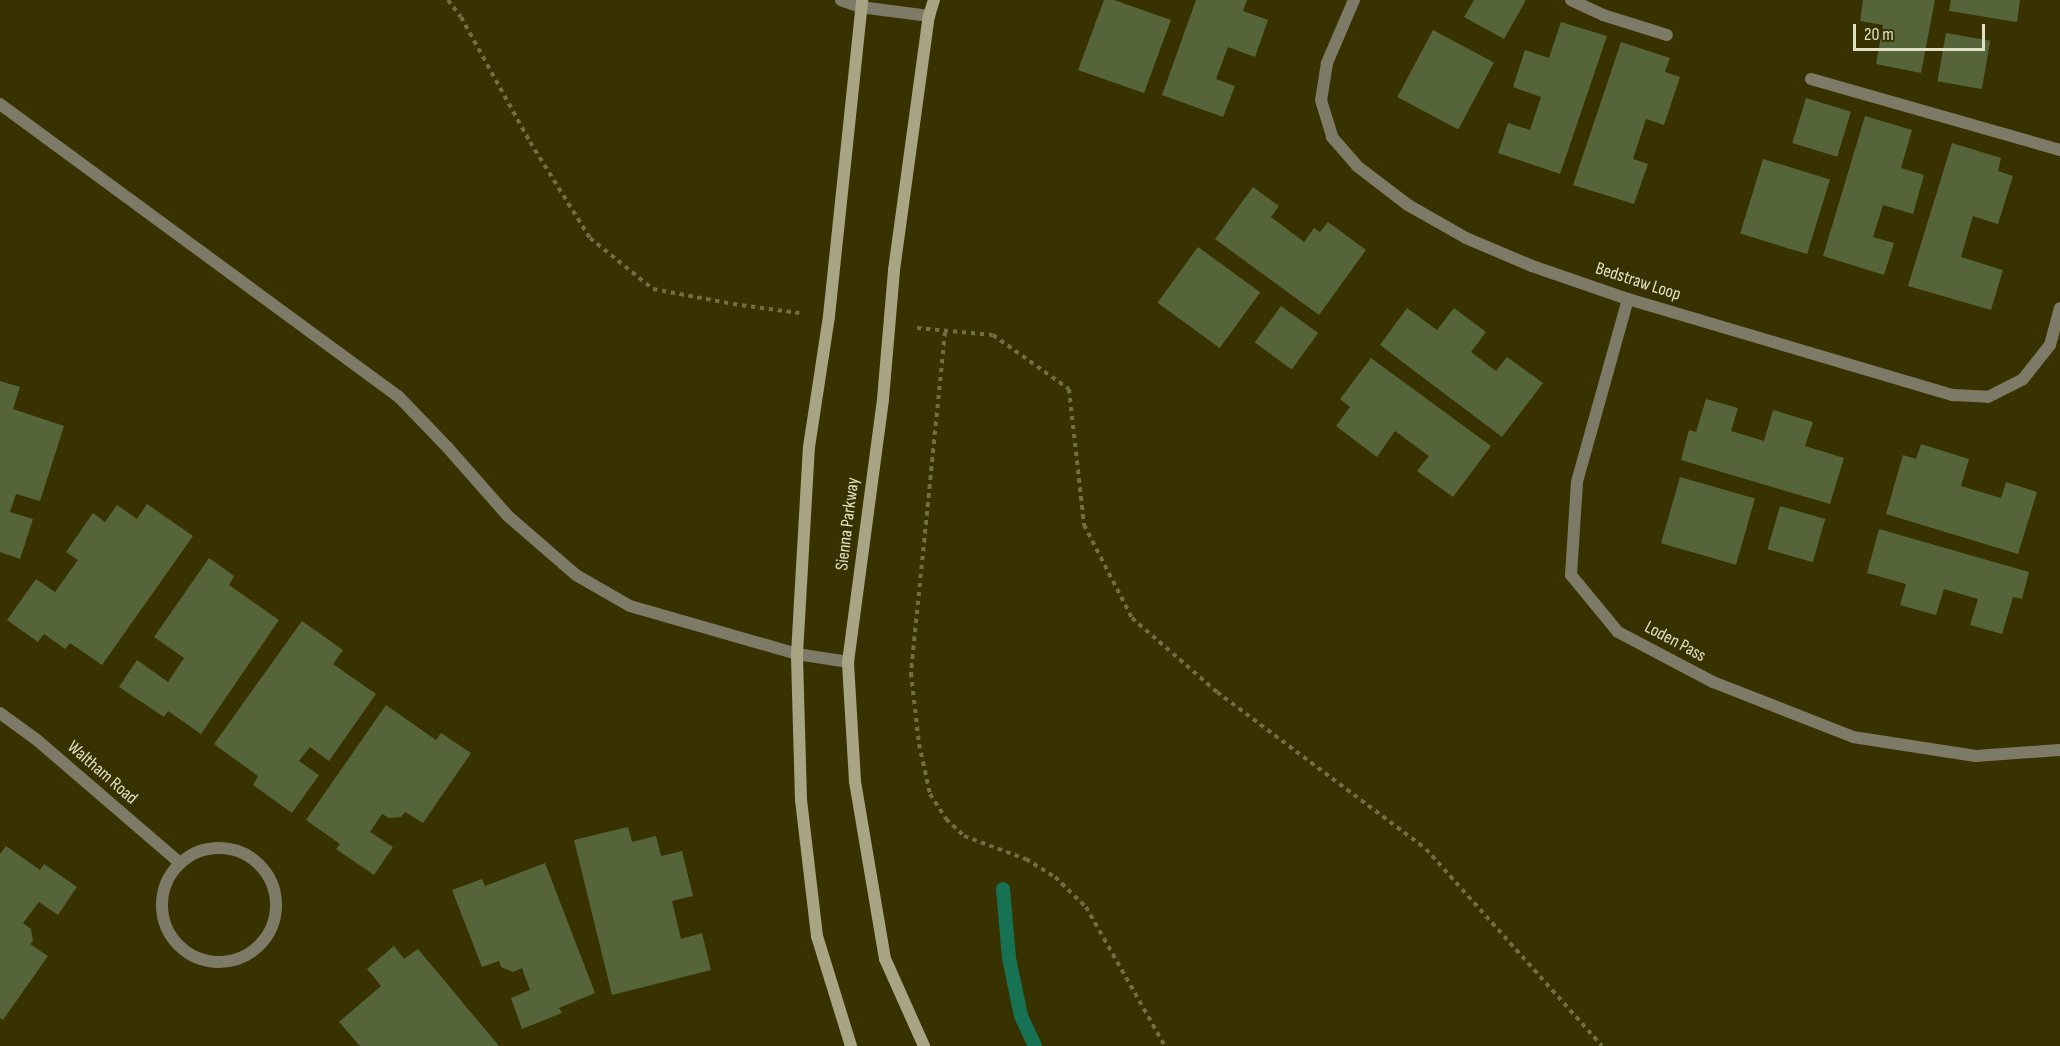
<!DOCTYPE html>
<html>
<head>
<meta charset="utf-8">
<style>
  body { margin:0 }
  #map { position:relative; width:2060px; height:1046px; overflow:hidden; background:#373200; font-family:"Sofia Sans Condensed",sans-serif }
  div>[style] { position:absolute }
  .stream>* { height:14px; margin:-7px; padding:0 7px; transform-origin:7px; border-radius:7px; background:#167253 }
  .building>* { inset:0; background:#566539; transform-origin:0 0 }
  .path>* { height:4px; margin-top:-2px; transform-origin:0; background:repeating-linear-gradient(90deg,#716d44 0 4.5px,transparent 0 9px) }
  .lane>* { height:12px; margin:-6px; padding:0 6px; transform-origin:6px; border-radius:6px; background:#7d7b67 }
  .street>* { height:12px; margin:-6px; padding:0 6px; transform-origin:6px; border-radius:6px; background:#7d7b67 }
  .street>.ring { margin:-6px; padding:0; box-sizing:content-box; background:none; border:12px solid #7d7b67; border-radius:50% }
  .secondary>* { height:12px; margin:-6px; padding:0 6px; transform-origin:6px; border-radius:6px; background:#a7a584 }
  span { translate:-50% -50%; white-space:nowrap; text-align:center; line-height:1.15; -webkit-text-stroke:6px #373200; paint-order:stroke }
  .street-label { font-size:18px; color:#e1dfc6 }
  .scale { position:absolute; left:1853px; top:24px; width:132px; height:27px; box-sizing:border-box; border:3px solid #e1dfc6; border-top:0; padding-left:8px; font-size:18px; line-height:21px; white-space:nowrap; color:#e1dfc6; -webkit-text-stroke:4px #373200; paint-order:stroke }
</style>
</head>
<body>
<div id="map">
  <div class="stream">
    <i style="left:1003px;top:889px;width:69px;rotate:85deg"></i>
    <i style="left:1009px;top:958px;width:59px;rotate:78.3deg"></i>
    <i style="left:1021px;top:1016px;width:33px;rotate:65deg"></i>
  </div>
  <div class="building">
    <i style="clip-path:polygon(1104px 0,1114px 0,1171px 20px,1144px 93px,1078px 70px)"></i>
    <i style="clip-path:polygon(1196px 0,1247px 0,1243px 11px,1268px 20px,1255px 57px,1228px 47px,1216px 79px,1235px 86px,1223px 117px,1162px 95px)"></i>
    <i style="clip-path:polygon(1474px 0,1526px 0,1504px 39px,1464px 17px)"></i>
    <i style="clip-path:polygon(1863px 0,1935px 0,1921px 73px,1876px 64px,1883px 25px,1860px 21px)"></i>
    <i style="clip-path:polygon(1951px 0,2020px 0,2017px 22px,1949px 11px)"></i>
    <i style="clip-path:polygon(1561px 22px,1607px 36px,1560px 174px,1498px 153px,1508px 123px,1530px 130px,1541px 97px,1513px 87px,1525px 50px,1549px 58px)"></i>
    <i style="left:1433px;top:30px;width:69px;height:76px;rotate:28deg"></i>
    <i style="left:1946px;top:33px;width:45px;height:49px;rotate:10deg"></i>
    <i style="clip-path:polygon(1621px 42px,1670px 58px,1665px 72px,1680px 77px,1664px 125px,1646px 119px,1633px 159px,1648px 164px,1634px 204px,1573px 185px)"></i>
    <i style="left:1806px;top:98px;width:47px;height:47px;rotate:17deg"></i>
    <i style="clip-path:polygon(1865px 116px,1912px 130px,1901px 168px,1924px 175px,1913px 214px,1883px 205px,1873px 237px,1894px 243px,1884px 275px,1823px 256px)"></i>
    <i style="clip-path:polygon(1952px 143px,2001px 158px,1998px 171px,2013px 176px,1998px 224px,1973px 216px,1961px 257px,2003px 270px,1991px 310px,1908px 286px)"></i>
    <i style="left:1763px;top:159px;width:70px;height:78px;rotate:17deg"></i>
    <i style="clip-path:polygon(1253px 187px,1279px 206px,1271px 217px,1304px 242px,1314px 228px,1320px 232px,1328px 222px,1366px 250px,1319px 315px,1215px 239px)"></i>
    <i style="left:1198px;top:247px;width:77px;height:69px;rotate:36deg"></i>
    <i style="left:1281px;top:306px;width:46px;height:45px;rotate:36deg"></i>
    <i style="clip-path:polygon(1407px 308px,1437px 330px,1454px 308px,1486px 332px,1471px 352px,1496px 371px,1507px 357px,1543px 383px,1502px 437px,1380px 345px)"></i>
    <i style="clip-path:polygon(1371px 358px,1491px 446px,1453px 497px,1417px 471px,1429px 456px,1395px 431px,1377px 457px,1336px 426px,1350px 407px,1340px 399px)"></i>
    <i style="clip-path:polygon(0 381px,20px 387px,13px 409px,64px 426px,40px 501px,16px 494px,10px 512px,33px 519px,20px 559px,0 552px)"></i>
    <i style="clip-path:polygon(1706px 399px,1738px 408px,1731px 431px,1764px 441px,1773px 410px,1813px 422px,1805px 446px,1844px 458px,1830px 504px,1681px 460px,1689px 430px,1696px 432px)"></i>
    <i style="clip-path:polygon(1921px 444px,1969px 459px,1961px 486px,2001px 498px,2006px 482px,2037px 492px,2018px 554px,1886px 514px,1903px 455px,1916px 459px)"></i>
    <i style="left:1680px;top:477px;width:78px;height:69px;rotate:16deg"></i>
    <i style="clip-path:polygon(147px 504px,193px 536px,102px 665px,70px 643px,65px 649px,44px 634px,38px 642px,7px 620px,36px 579px,55px 592px,78px 560px,66px 552px,93px 513px,105px 522px,117px 505px,137px 519px)"></i>
    <i style="left:1780px;top:506px;width:47px;height:45px;rotate:16deg"></i>
    <i style="clip-path:polygon(1879px 529px,2029px 572px,2022px 599px,2013px 597px,2002px 634px,1970px 625px,1978px 599px,1944px 589px,1936px 615px,1900px 605px,1906px 584px,1867px 573px)"></i>
    <i style="clip-path:polygon(209px 558px,234px 576px,229px 585px,279px 620px,201px 734px,168px 711px,164px 717px,119px 687px,137px 660px,168px 682px,184px 658px,154px 637px)"></i>
    <i style="clip-path:polygon(302px 621px,343px 650px,333px 664px,376px 694px,329px 761px,310px 747px,299px 761px,319px 775px,292px 813px,253px 785px,258px 776px,214px 744px)"></i>
    <i style="clip-path:polygon(386px 705px,436px 740px,441px 733px,471px 753px,423px 823px,405px 812px,401px 817px,389px 818px,382px 814px,370px 832px,393px 847px,374px 875px,336px 849px,340px 844px,306px 820px)"></i>
    <i style="clip-path:polygon(628px 827px,632px 842px,656px 836px,661px 856px,682px 851px,693px 896px,672px 901px,681px 939px,702px 933px,711px 970px,612px 995px,574px 840px)"></i>
    <i style="clip-path:polygon(6px 846px,40px 870px,44px 864px,77px 887px,58px 915px,39px 902px,23px 923px,31px 929px,33px 941px,30px 944px,48px 956px,3px 1020px,0 1018px,0 854px)"></i>
    <i style="clip-path:polygon(545px 863px,595px 993px,559px 1008px,562px 1013px,522px 1029px,511px 998px,530px 990px,522px 968px,513px 972px,501px 967px,499px 961px,482px 967px,452px 890px,482px 879px,485px 886px)"></i>
    <i style="clip-path:polygon(394px 946px,404px 959px,418px 949px,499px 1046px,360px 1046px,339px 1022px,381px 986px,367px 969px)"></i>
  </div>
  <div class="path">
    <i style="left:448px;top:0;width:21px;rotate:53deg"></i>
    <i style="left:461px;top:17px;width:143px;rotate:61.1deg"></i>
    <i style="left:530px;top:142px;width:113px;rotate:58deg"></i>
    <i style="left:590px;top:238px;width:81px;rotate:39deg"></i>
    <i style="left:653px;top:289px;width:81px;rotate:10.6deg"></i>
    <i style="left:733px;top:304px;width:67px;rotate:7.8deg"></i>
    <i style="left:917px;top:328px;width:76px;rotate:5.3deg"></i>
    <i style="left:993px;top:335px;width:93px;rotate:35.4deg"></i>
    <i style="left:1069px;top:389px;width:137px;rotate:83.7deg"></i>
    <i style="left:1084px;top:525px;width:105px;rotate:62.7deg"></i>
    <i style="left:1132px;top:618px;width:113px;rotate:41deg"></i>
    <i style="left:1217px;top:692px;width:261px;rotate:36.9deg"></i>
    <i style="left:1426px;top:849px;width:264px;rotate:48.2deg"></i>
    <i style="left:945px;top:332px;width:343px;rotate:95.7deg"></i>
    <i style="left:911px;top:673px;width:71px;rotate:83.6deg"></i>
    <i style="left:919px;top:744px;width:51px;rotate:77.6deg"></i>
    <i style="left:930px;top:794px;width:30px;rotate:57deg"></i>
    <i style="left:946px;top:819px;width:25px;rotate:43deg"></i>
    <i style="left:964px;top:836px;width:66px;rotate:20.4deg"></i>
    <i style="left:1026px;top:859px;width:34px;rotate:32deg"></i>
    <i style="left:1055px;top:877px;width:43px;rotate:44.1deg"></i>
    <i style="left:1086px;top:907px;width:160px;rotate:60.4deg"></i>
  </div>
  <div class="lane">
    <i style="left:0;top:104px;width:494px;rotate:36.3deg"></i>
    <i style="left:398px;top:396px;width:72px;rotate:46.1deg"></i>
    <i style="left:448px;top:448px;width:91px;rotate:48.6deg"></i>
    <i style="left:508px;top:516px;width:90px;rotate:40.9deg"></i>
    <i style="left:576px;top:575px;width:62px;rotate:29.9deg"></i>
    <i style="left:630px;top:606px;width:174px;rotate:16deg"></i>
    <i style="left:797px;top:654px;width:52px;rotate:8.9deg"></i>
  </div>
  <div class="street">
    <i style="left:841px;top:0;width:20px;rotate:20deg"></i>
    <i style="left:860px;top:7px;width:70px;rotate:7.4deg"></i>
    <i style="left:1354px;top:0;width:69px;rotate:113.2deg"></i>
    <i style="left:1327px;top:63px;width:37px;rotate:99deg"></i>
    <i style="left:1321px;top:100px;width:39px;rotate:73deg"></i>
    <i style="left:1332px;top:137px;width:38px;rotate:49deg"></i>
    <i style="left:1357px;top:166px;width:64px;rotate:37.4deg"></i>
    <i style="left:1408px;top:205px;width:67px;rotate:29.6deg"></i>
    <i style="left:1466px;top:238px;width:72px;rotate:23deg"></i>
    <i style="left:1532px;top:266px;width:102px;rotate:19deg"></i>
    <i style="left:1628px;top:299px;width:339px;rotate:16.5deg"></i>
    <i style="left:1953px;top:395px;width:35px;rotate:3deg"></i>
    <i style="left:1988px;top:397px;width:39px;rotate:-27deg"></i>
    <i style="left:2023px;top:379px;width:43px;rotate:-51.5deg"></i>
    <i style="left:2050px;top:345px;width:38px;rotate:-75deg"></i>
    <i style="left:1571px;top:0;width:35px;rotate:25deg"></i>
    <i style="left:1603px;top:15px;width:67px;rotate:17.4deg"></i>
    <i style="left:1811px;top:79px;width:259px;rotate:15.9deg"></i>
    <i style="left:1628px;top:299px;width:190px;rotate:105.6deg"></i>
    <i style="left:1577px;top:482px;width:93px;rotate:93.7deg"></i>
    <i style="left:1571px;top:575px;width:74px;rotate:50.5deg"></i>
    <i style="left:1618px;top:632px;width:107px;rotate:27.8deg"></i>
    <i style="left:1713px;top:682px;width:150px;rotate:21.4deg"></i>
    <i style="left:1853px;top:737px;width:124px;rotate:8.8deg"></i>
    <i style="left:1976px;top:756px;width:84px;rotate:-4.1deg"></i>
    <i style="left:0;top:713px;width:46px;rotate:36.1deg"></i>
    <i style="left:37px;top:740px;width:189px;rotate:40.7deg"></i>
    <i class="ring" style="left:162px;top:848px;width:102px;height:102px"></i>
  </div>
  <div class="secondary">
    <i style="left:851px;top:1046px;width:115px;rotate:-107.2deg"></i>
    <i style="left:817px;top:936px;width:137px;rotate:-96.7deg"></i>
    <i style="left:801px;top:800px;width:146px;rotate:-91.6deg"></i>
    <i style="left:797px;top:654px;width:207px;rotate:-86.7deg"></i>
    <i style="left:809px;top:447px;width:133px;rotate:-81.3deg"></i>
    <i style="left:829px;top:316px;width:318px;rotate:-84deg"></i>
    <i style="left:924px;top:1046px;width:95px;rotate:-114.1deg"></i>
    <i style="left:885px;top:959px;width:181px;rotate:-99.6deg"></i>
    <i style="left:855px;top:781px;width:119px;rotate:-93.4deg"></i>
    <i style="left:848px;top:662px;width:265px;rotate:-82.4deg"></i>
    <i style="left:883px;top:399px;width:129px;rotate:-85.1deg"></i>
    <i style="left:894px;top:270px;width:256px;rotate:-82.2deg"></i>
    <i style="left:929px;top:16px;width:17px;rotate:-73deg"></i>
  </div>
  <div class="street-label">
    <span style="left:1638px;top:282px;rotate:18deg">Bedstraw Loop</span>
    <span style="left:848px;top:524px;rotate:-83deg">Sienna Parkway</span>
    <span style="left:1675px;top:642px;rotate:28deg">Loden Pass</span>
    <span style="left:102px;top:773px;rotate:41deg">Waltham Road</span>
  </div>
  <div class="scale">20 m</div>
</div>
</body>
</html>
